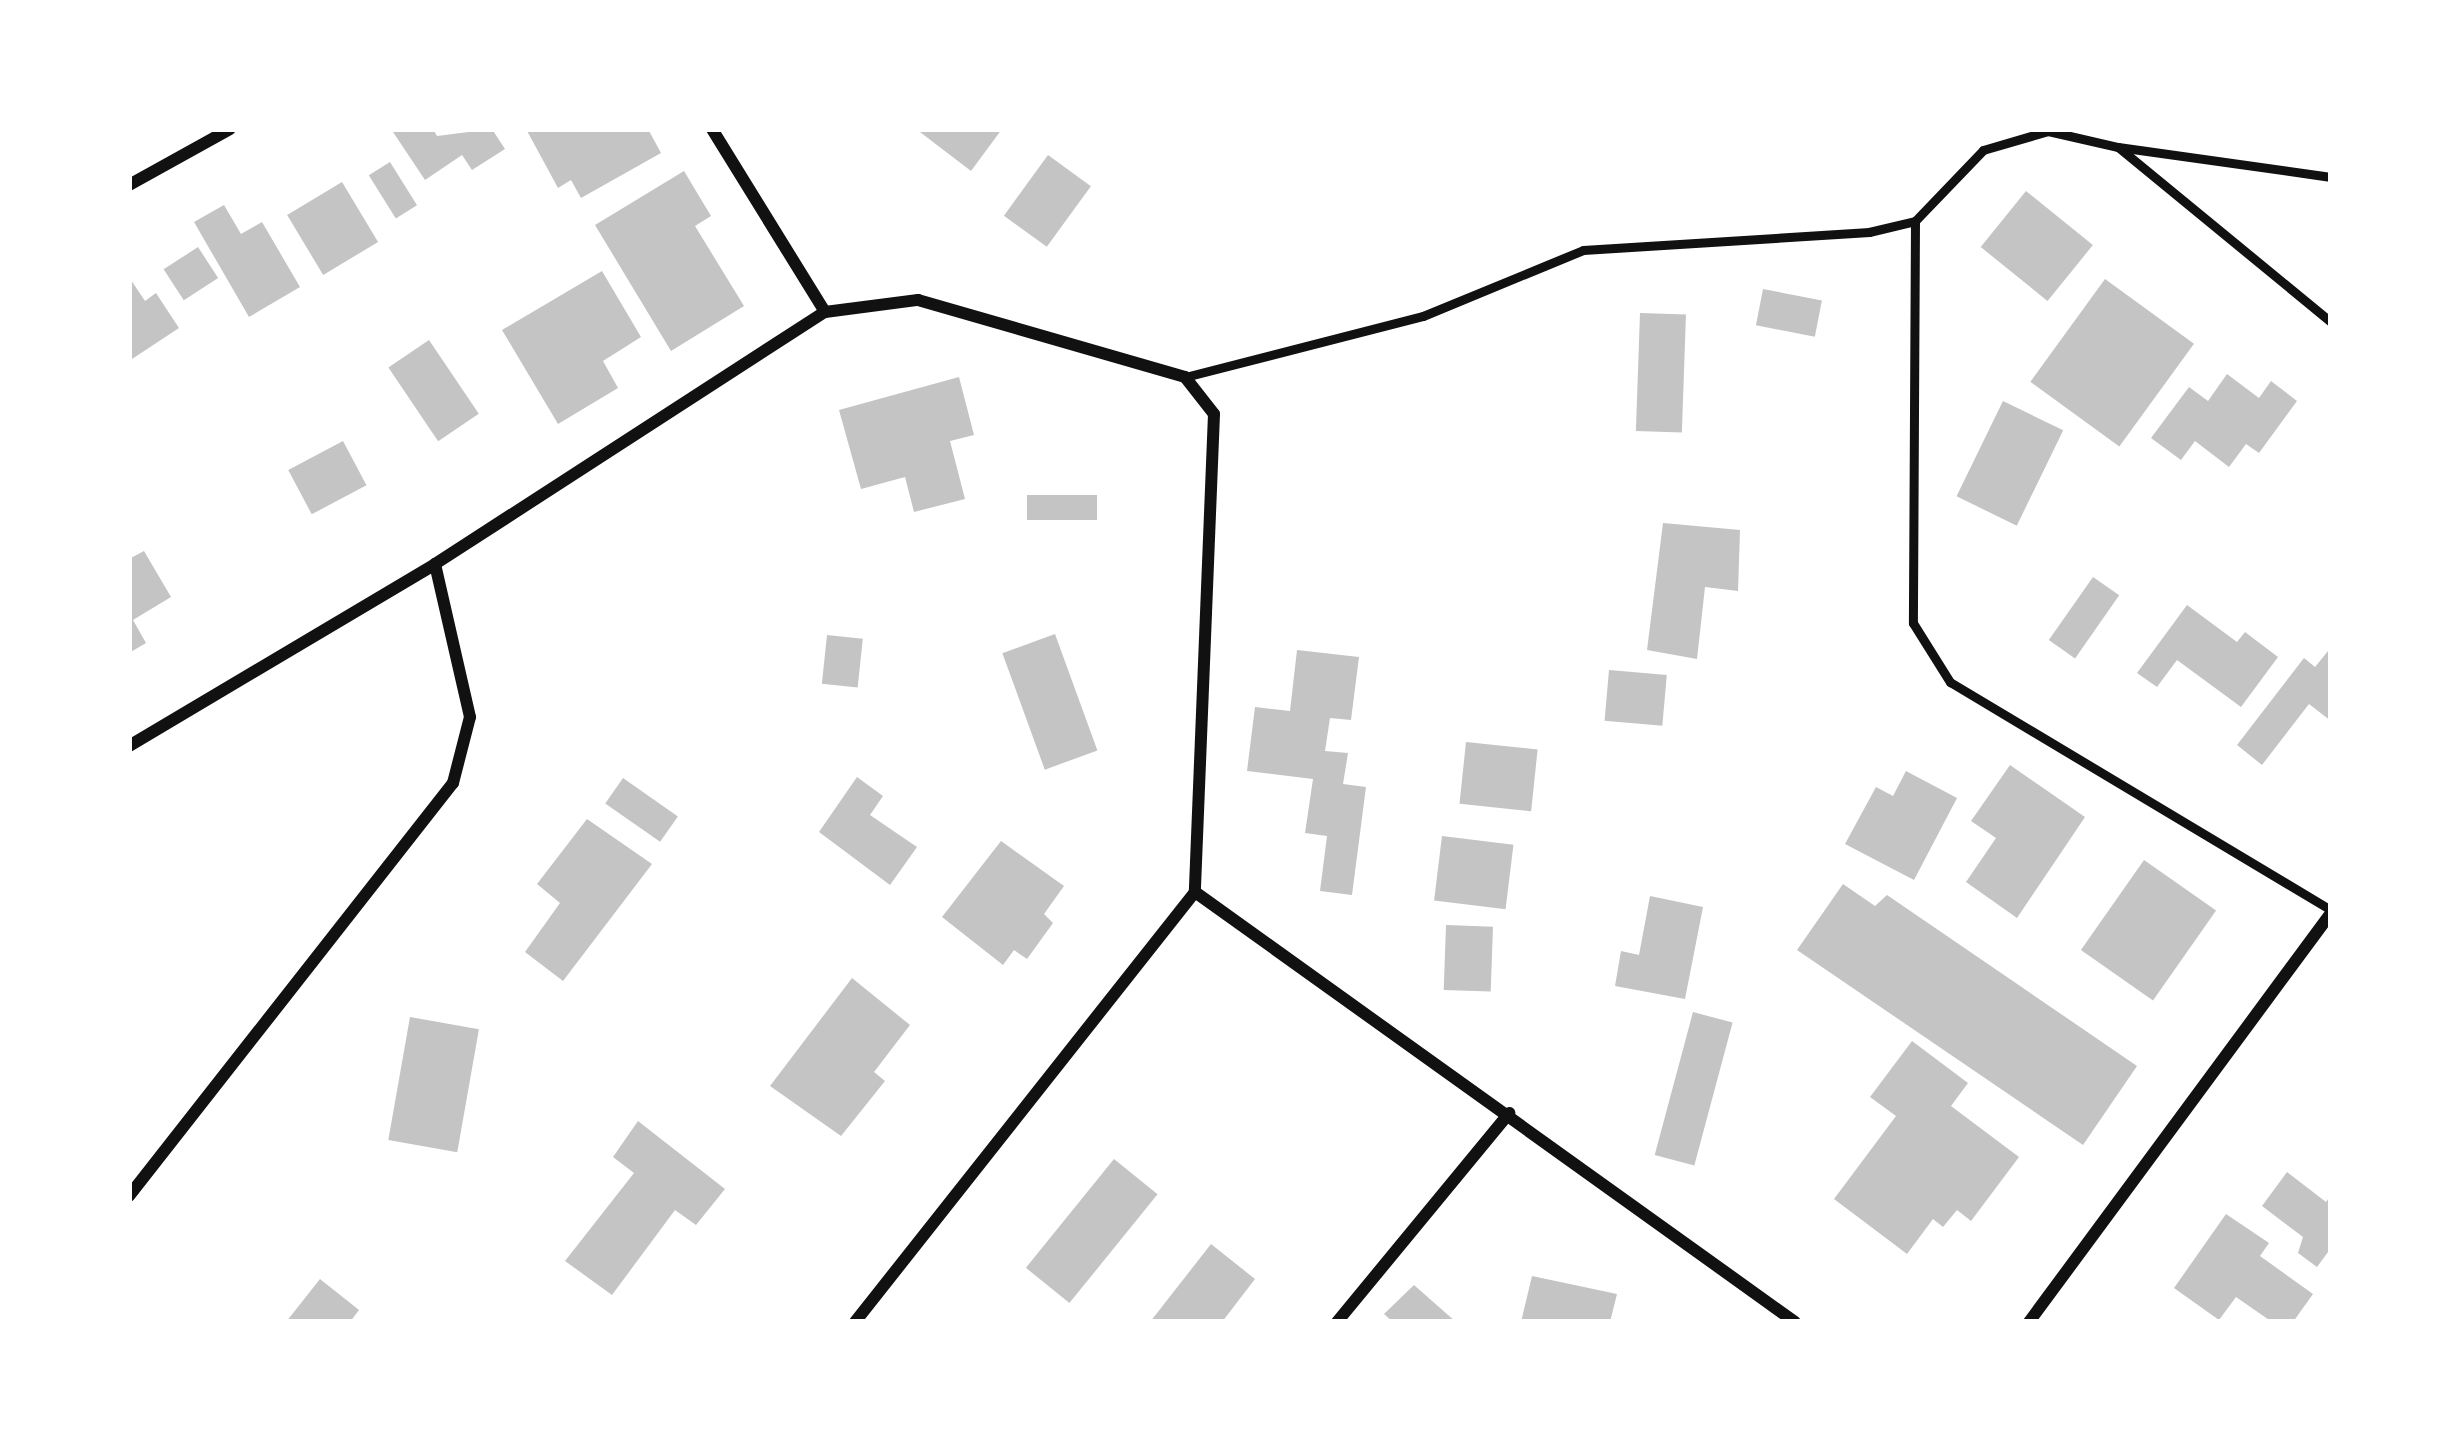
<!DOCTYPE html>
<html>
<head>
<meta charset="utf-8">
<style>
  body { margin:0 }
  #map { position:relative; width:2460px; height:1451px; overflow:hidden; background:#fff; font-family:Quicksand,sans-serif }
  div>[style] { position:absolute }
  .building>* { inset:0; background:#c4c4c4; transform-origin:0 0 }
  .service>* { height:9px; margin:-4.5px; padding:0 4.5px; transform-origin:4.5px; border-radius:4.5px; background:#111 }
  .minor>* { height:12px; margin:-6px; padding:0 6px; transform-origin:6px; border-radius:6px; background:#111 }
  span { translate:-50% -50%; white-space:nowrap; text-align:center; line-height:1.15; -webkit-text-stroke:9px #fff; paint-order:stroke }
  .frame { position:absolute; inset:0; border:132px solid #fff; pointer-events:none }
</style>
</head>
<body>
<div id="map">
  <div class="building">
    <i style="clip-path:polygon(433px 129px,437px 136px,492px 129px,505px 149px,472px 170px,462px 155px,425px 180px,393px 132px)"></i>
    <i style="clip-path:polygon(526px 129px,648px 129px,661px 153px,581px 198px,571px 180px,558px 188px)"></i>
    <i style="clip-path:polygon(916px 129px,1002px 129px,971px 171px)"></i>
    <i style="left:1048px;top:155px;width:53px;height:75px;rotate:36deg"></i>
    <i style="left:390px;top:162px;width:51px;height:25px;rotate:58deg"></i>
    <i style="clip-path:polygon(684px 171px,711px 216px,695px 226px,744px 306px,671px 351px,595px 225px)"></i>
    <i style="left:342px;top:182px;width:70px;height:64px;rotate:59deg"></i>
    <i style="left:2026px;top:191px;width:86px;height:72px;rotate:39deg"></i>
    <i style="clip-path:polygon(224px 205px,241px 234px,262px 222px,300px 287px,249px 317px,194px 222px)"></i>
    <i style="left:198px;top:247px;width:37px;height:41px;rotate:57deg"></i>
    <i style="clip-path:polygon(602px 271px,641px 337px,603px 361px,618px 388px,558px 424px,502px 330px)"></i>
    <i style="clip-path:polygon(129px 277px,145px 301px,156px 293px,179px 328px,129px 361px)"></i>
    <i style="left:2105px;top:279px;width:110px;height:127px;rotate:36deg"></i>
    <i style="left:1763px;top:289px;width:60px;height:37px;rotate:11deg"></i>
    <i style="left:1640px;top:313px;width:46px;height:118px;rotate:2deg"></i>
    <i style="left:429px;top:340px;width:89px;height:49px;rotate:56deg"></i>
    <i style="clip-path:polygon(2227px 374px,2259px 398px,2271px 381px,2297px 401px,2259px 453px,2246px 444px,2229px 467px,2195px 441px,2181px 460px,2151px 438px,2189px 387px,2208px 401px)"></i>
    <i style="clip-path:polygon(959px 377px,974px 435px,950px 441px,965px 499px,914px 512px,905px 477px,861px 489px,839px 410px)"></i>
    <i style="left:2003px;top:401px;width:67px;height:106px;rotate:26deg"></i>
    <i style="left:343px;top:441px;width:50px;height:62px;rotate:62deg"></i>
    <i style="left:1027px;top:495px;width:70px;height:25px"></i>
    <i style="clip-path:polygon(1663px 523px,1740px 530px,1738px 591px,1705px 587px,1697px 659px,1647px 650px)"></i>
    <i style="clip-path:polygon(144px 551px,171px 597px,133px 620px,146px 643px,129px 653px,129px 559px)"></i>
    <i style="left:2093px;top:577px;width:32px;height:77px;rotate:35deg"></i>
    <i style="clip-path:polygon(2187px 605px,2237px 642px,2245px 632px,2278px 657px,2241px 707px,2177px 660px,2157px 687px,2137px 673px)"></i>
    <i style="left:1055px;top:634px;width:124px;height:56px;rotate:70deg"></i>
    <i style="left:827px;top:635px;width:36px;height:49px;rotate:6deg"></i>
    <i style="clip-path:polygon(1297px 650px,1359px 657px,1351px 720px,1330px 718px,1325px 751px,1348px 753px,1343px 784px,1366px 787px,1352px 895px,1320px 891px,1327px 836px,1305px 833px,1313px 779px,1247px 771px,1255px 707px,1290px 711px)"></i>
    <i style="clip-path:polygon(2328px 651px,2331px 721px,2309px 704px,2262px 765px,2237px 745px,2304px 658px,2315px 667px)"></i>
    <i style="left:1609px;top:670px;width:58px;height:51px;rotate:5deg"></i>
    <i style="left:1466px;top:742px;width:72px;height:62px;rotate:6deg"></i>
    <i style="clip-path:polygon(2010px 765px,2085px 817px,2017px 918px,1966px 882px,1996px 838px,1971px 821px)"></i>
    <i style="clip-path:polygon(1906px 771px,1957px 798px,1914px 880px,1845px 844px,1876px 787px,1893px 796px)"></i>
    <i style="clip-path:polygon(857px 777px,883px 796px,870px 815px,917px 847px,890px 885px,819px 832px)"></i>
    <i style="left:623px;top:778px;width:67px;height:31px;rotate:35deg"></i>
    <i style="clip-path:polygon(587px 819px,652px 864px,563px 981px,525px 952px,560px 903px,537px 884px)"></i>
    <i style="left:1442px;top:836px;width:72px;height:65px;rotate:7deg"></i>
    <i style="clip-path:polygon(1001px 841px,1064px 886px,1044px 914px,1053px 923px,1027px 959px,1014px 950px,1003px 965px,942px 917px)"></i>
    <i style="left:2144px;top:860px;width:88px;height:110px;rotate:35deg"></i>
    <i style="clip-path:polygon(1843px 884px,1875px 906px,1887px 895px,2137px 1066px,2083px 1145px,1797px 950px)"></i>
    <i style="clip-path:polygon(1650px 896px,1703px 907px,1685px 999px,1615px 986px,1621px 951px,1639px 955px)"></i>
    <i style="left:1446px;top:925px;width:47px;height:65px;rotate:2deg"></i>
    <i style="clip-path:polygon(852px 978px,910px 1025px,874px 1072px,885px 1081px,841px 1136px,770px 1086px)"></i>
    <i style="left:1693px;top:1012px;width:41px;height:148px;rotate:15deg"></i>
    <i style="left:410px;top:1017px;width:70px;height:125px;rotate:10deg"></i>
    <i style="clip-path:polygon(1912px 1041px,1968px 1083px,1951px 1106px,2019px 1157px,1971px 1221px,1957px 1210px,1943px 1227px,1933px 1219px,1907px 1254px,1834px 1199px,1896px 1116px,1870px 1097px)"></i>
    <i style="clip-path:polygon(638px 1121px,725px 1189px,696px 1225px,675px 1210px,612px 1295px,565px 1261px,634px 1173px,613px 1157px)"></i>
    <i style="left:1114px;top:1159px;width:56px;height:140px;rotate:39deg"></i>
    <i style="clip-path:polygon(2287px 1172px,2326px 1202px,2331px 1195px,2331px 1248px,2317px 1267px,2298px 1253px,2303px 1237px,2262px 1206px)"></i>
    <i style="clip-path:polygon(2226px 1214px,2269px 1243px,2260px 1256px,2313px 1294px,2293px 1322px,2272px 1322px,2236px 1297px,2219px 1320px,2174px 1288px)"></i>
    <i style="clip-path:polygon(1211px 1244px,1255px 1279px,1222px 1322px,1150px 1322px)"></i>
    <i style="clip-path:polygon(1532px 1276px,1617px 1294px,1610px 1322px,1521px 1322px)"></i>
    <i style="clip-path:polygon(320px 1279px,359px 1310px,350px 1322px,286px 1322px)"></i>
    <i style="clip-path:polygon(1414px 1285px,1456px 1322px,1393px 1322px,1384px 1314px)"></i>
  </div>
  <div class="service">
    <i style="left:2118px;top:147px;width:215px;rotate:8deg"></i>
    <i style="left:1915px;top:221px;width:402px;rotate:90.3deg"></i>
    <i style="left:1913px;top:623px;width:70px;rotate:57.9deg"></i>
    <i style="left:1950px;top:682px;width:444px;rotate:30.9deg"></i>
    <i style="left:1185px;top:377px;width:246px;rotate:-14.4deg"></i>
    <i style="left:1423px;top:316px;width:173px;rotate:-22.4deg"></i>
    <i style="left:1583px;top:250px;width:287px;rotate:-3.6deg"></i>
    <i style="left:1869px;top:232px;width:47px;rotate:-13.4deg"></i>
    <i style="left:1915px;top:221px;width:98px;rotate:-46.2deg"></i>
    <i style="left:1983px;top:150px;width:68px;rotate:-16.3deg"></i>
    <i style="left:2048px;top:131px;width:72px;rotate:12.9deg"></i>
    <i style="left:2118px;top:147px;width:276px;rotate:39.4deg"></i>
  </div>
  <div class="minor">
    <i style="left:712px;top:129px;width:215px;rotate:58.3deg"></i>
    <i style="left:129px;top:185px;width:115px;rotate:-29deg"></i>
    <i style="left:129px;top:746px;width:356px;rotate:-30.7deg"></i>
    <i style="left:435px;top:564px;width:464px;rotate:-32.9deg"></i>
    <i style="left:825px;top:312px;width:94px;rotate:-7.4deg"></i>
    <i style="left:918px;top:300px;width:278px;rotate:16.1deg"></i>
    <i style="left:1185px;top:377px;width:47px;rotate:51.9deg"></i>
    <i style="left:1214px;top:414px;width:478px;rotate:92.3deg"></i>
    <i style="left:129px;top:1196px;width:525px;rotate:-51.89deg"></i>
    <i style="left:453px;top:783px;width:68px;rotate:-75.6deg"></i>
    <i style="left:470px;top:717px;width:157px;rotate:-102.9deg"></i>
    <i style="left:855px;top:1322px;width:548px;rotate:-51.67deg"></i>
    <i style="left:1195px;top:892px;width:738px;rotate:35.63deg"></i>
    <i style="left:1337px;top:1322px;width:271px;rotate:-50.5deg"></i>
    <i style="left:2029px;top:1322px;width:508px;rotate:-53.56deg"></i>
  </div>
  <div class="frame"></div>
</div>
</body>
</html>
